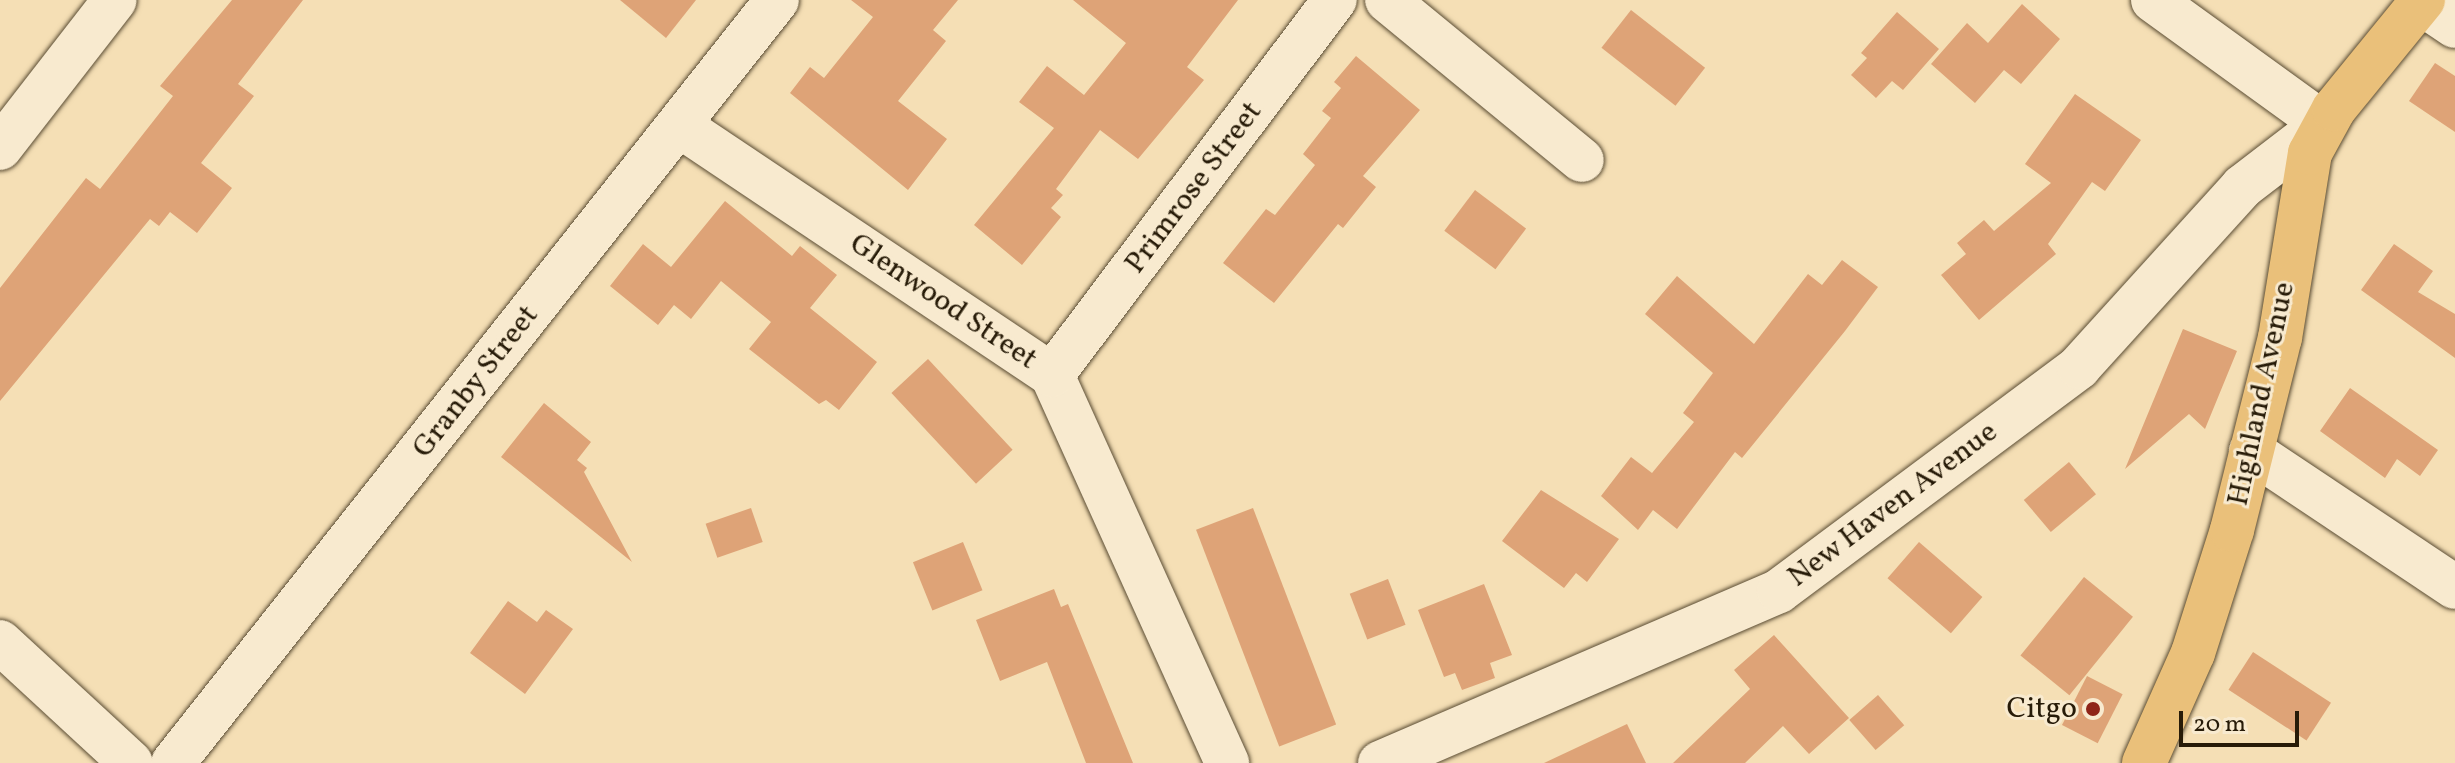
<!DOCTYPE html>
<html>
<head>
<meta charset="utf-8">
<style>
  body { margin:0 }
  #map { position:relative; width:2455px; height:763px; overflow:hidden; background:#f5dfb5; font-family:Vollkorn,serif }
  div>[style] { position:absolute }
  .building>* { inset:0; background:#dea377; transform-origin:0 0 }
  .roads { filter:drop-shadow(0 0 2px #5a4c33) drop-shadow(0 0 2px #5a4c33) }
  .minor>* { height:44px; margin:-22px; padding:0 22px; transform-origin:22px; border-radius:22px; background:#f8eacf }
  .major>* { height:44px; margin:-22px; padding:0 22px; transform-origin:22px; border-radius:22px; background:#eac07a }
  .dots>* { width:22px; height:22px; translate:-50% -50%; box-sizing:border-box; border:4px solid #f8eacf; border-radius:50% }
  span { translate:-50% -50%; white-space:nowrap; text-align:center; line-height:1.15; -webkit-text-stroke:6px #f8eacf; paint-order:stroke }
  .street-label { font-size:30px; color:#271b08 }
  .poi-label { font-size:30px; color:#271b08 }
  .right { translate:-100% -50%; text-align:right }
  .scale { position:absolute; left:2179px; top:711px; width:120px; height:36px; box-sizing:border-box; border:4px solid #271b08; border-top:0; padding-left:10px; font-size:24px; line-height:28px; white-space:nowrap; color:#271b08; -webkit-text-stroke:6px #f8eacf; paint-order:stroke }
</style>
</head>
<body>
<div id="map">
  <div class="building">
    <i style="clip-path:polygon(232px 0,303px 0,238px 84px,254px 96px,201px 163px,232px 188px,197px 233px,170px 212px,159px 226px,150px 219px,0 401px,0 288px,86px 178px,100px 189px,173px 96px,160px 86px)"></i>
    <i style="clip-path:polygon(620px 0,696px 0,666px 38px)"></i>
    <i style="clip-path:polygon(851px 0,958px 0,933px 30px,946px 41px,898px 101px,947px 139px,908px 190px,790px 93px,810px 67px,824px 78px,873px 17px)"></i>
    <i style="clip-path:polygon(1073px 0,1238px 0,1187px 67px,1204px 80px,1138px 159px,1100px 130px,1056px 189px,1063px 195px,1051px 208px,1061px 217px,1022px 265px,974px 225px,1054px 128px,1019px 102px,1047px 66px,1084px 95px,1126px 43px)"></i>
    <i style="clip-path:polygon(2022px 4px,2060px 39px,2021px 84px,2004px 70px,1975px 103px,1931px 64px,1967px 23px,1988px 43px)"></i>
    <i style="left:1631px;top:10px;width:94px;height:48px;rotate:38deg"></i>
    <i style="clip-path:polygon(1897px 12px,1939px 49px,1903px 90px,1892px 81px,1876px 98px,1851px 75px,1867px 58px,1861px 53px)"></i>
    <i style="clip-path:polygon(1356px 56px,1420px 110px,1363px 176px,1376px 187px,1343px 228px,1338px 224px,1274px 303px,1223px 263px,1266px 209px,1275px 215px,1315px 165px,1303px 154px,1331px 118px,1322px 111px,1341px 88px,1334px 82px)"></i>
    <i style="clip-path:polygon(2435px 63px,2455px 76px,2455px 132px,2409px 101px)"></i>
    <i style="clip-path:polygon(2075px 94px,2141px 140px,2105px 191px,2092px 182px,2048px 244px,2056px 254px,1979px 320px,1941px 275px,1966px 254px,1957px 243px,1984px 220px,1994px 231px,2051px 183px,2025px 164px)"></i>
    <i style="left:1475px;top:190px;width:64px;height:51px;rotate:37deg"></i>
    <i style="clip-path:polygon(725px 201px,792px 256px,800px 246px,837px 275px,810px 308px,877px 362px,839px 410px,826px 400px,819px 404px,749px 349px,771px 322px,721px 281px,691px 319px,674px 305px,658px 325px,610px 286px,643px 244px,671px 267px)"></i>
    <i style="clip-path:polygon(2394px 244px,2433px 271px,2418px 292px,2455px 314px,2455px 358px,2361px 290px)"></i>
    <i style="clip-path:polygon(1842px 260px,1878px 287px,1845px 331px,1742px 458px,1735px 452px,1677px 529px,1653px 510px,1638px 530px,1601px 496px,1631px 457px,1652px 473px,1694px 422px,1683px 413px,1713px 373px,1645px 314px,1677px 276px,1754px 344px,1808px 274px,1822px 285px)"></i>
    <i style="clip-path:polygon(2183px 329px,2237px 351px,2205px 429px,2189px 414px,2125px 469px)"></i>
    <i style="left:928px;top:359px;width:124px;height:50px;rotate:47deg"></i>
    <i style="clip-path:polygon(2350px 388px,2438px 450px,2420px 476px,2397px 459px,2385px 478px,2320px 431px)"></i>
    <i style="clip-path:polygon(544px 403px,591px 442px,577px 460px,587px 468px,584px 472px,632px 562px,501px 457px)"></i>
    <i style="left:2069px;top:462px;width:42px;height:59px;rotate:50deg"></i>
    <i style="clip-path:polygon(1541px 490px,1619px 539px,1587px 582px,1576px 573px,1564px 588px,1502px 541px)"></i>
    <i style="left:751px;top:508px;width:36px;height:48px;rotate:71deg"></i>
    <i style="left:1253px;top:508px;width:232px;height:61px;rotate:69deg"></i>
    <i style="left:963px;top:542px;width:52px;height:54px;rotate:68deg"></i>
    <i style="left:1919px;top:542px;width:84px;height:48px;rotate:41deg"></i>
    <i style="left:2084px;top:577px;width:63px;height:101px;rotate:39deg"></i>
    <i style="left:1388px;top:579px;width:49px;height:41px;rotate:69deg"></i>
    <i style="clip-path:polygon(1484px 584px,1512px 655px,1490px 663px,1495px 678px,1462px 690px,1455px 673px,1444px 677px,1418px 610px)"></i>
    <i style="clip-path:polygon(1054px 589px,1061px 607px,1068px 604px,1133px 763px,1086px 763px,1047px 662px,1000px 681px,976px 620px)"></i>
    <i style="clip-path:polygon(508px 601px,537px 622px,546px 610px,573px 629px,525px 694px,470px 653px)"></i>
    <i style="clip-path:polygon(1774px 635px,1849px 718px,1809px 754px,1783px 726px,1745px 763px,1673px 763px,1750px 689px,1734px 670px)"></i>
    <i style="left:2253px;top:652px;width:93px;height:45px;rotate:33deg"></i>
    <i style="left:2087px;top:676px;width:40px;height:55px;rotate:27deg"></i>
    <i style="left:1878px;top:695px;width:40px;height:38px;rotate:49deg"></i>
    <i style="clip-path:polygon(1627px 724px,1646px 763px,1544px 763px)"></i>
  </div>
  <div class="roads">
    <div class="minor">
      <i style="left:1387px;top:0;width:252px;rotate:39.4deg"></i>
      <i style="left:2421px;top:3px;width:41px;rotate:34.1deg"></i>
      <i style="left:680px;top:126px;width:448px;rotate:33.8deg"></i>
      <i style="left:1052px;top:375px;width:426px;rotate:65.7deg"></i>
      <i style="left:0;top:148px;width:187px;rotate:-52.2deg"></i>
      <i style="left:1052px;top:375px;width:470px;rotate:-53deg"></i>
      <i style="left:2251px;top:451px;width:245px;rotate:33.7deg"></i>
      <i style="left:0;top:642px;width:178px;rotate:42.7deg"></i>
      <i style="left:173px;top:763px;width:973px;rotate:-51.63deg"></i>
      <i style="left:1380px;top:763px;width:434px;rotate:-23.3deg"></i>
      <i style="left:1779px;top:591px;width:374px;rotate:-36.7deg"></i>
      <i style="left:2079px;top:367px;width:243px;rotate:-47.8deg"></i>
      <i style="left:2242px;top:187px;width:103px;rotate:-37.5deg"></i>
      <i style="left:2324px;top:124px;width:211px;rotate:-144.1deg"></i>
    </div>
    <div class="major">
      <i style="left:2144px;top:763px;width:120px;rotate:-66deg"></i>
      <i style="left:2193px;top:653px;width:129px;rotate:-72.4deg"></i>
      <i style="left:2232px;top:530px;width:198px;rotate:-76deg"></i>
      <i style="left:2280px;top:338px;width:187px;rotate:-80.8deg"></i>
      <i style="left:2310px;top:153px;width:50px;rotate:-61.4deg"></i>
      <i style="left:2334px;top:109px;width:141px;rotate:-50.8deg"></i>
    </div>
  </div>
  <div class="dots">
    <i style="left:2093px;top:709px;background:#8f2418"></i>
  </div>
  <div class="street-label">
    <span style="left:1194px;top:188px;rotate:-53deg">Primrose Street</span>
    <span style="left:943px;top:302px;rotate:34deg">Glenwood Street</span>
    <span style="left:476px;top:382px;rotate:-52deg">Granby Street</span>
    <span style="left:2262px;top:394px;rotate:-78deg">Highland Avenue</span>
    <span style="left:1893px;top:505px;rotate:-37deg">New Haven Avenue</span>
  </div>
  <div class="poi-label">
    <span class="right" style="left:2077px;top:709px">Citgo</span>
  </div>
  <div class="scale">20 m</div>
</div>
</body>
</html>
